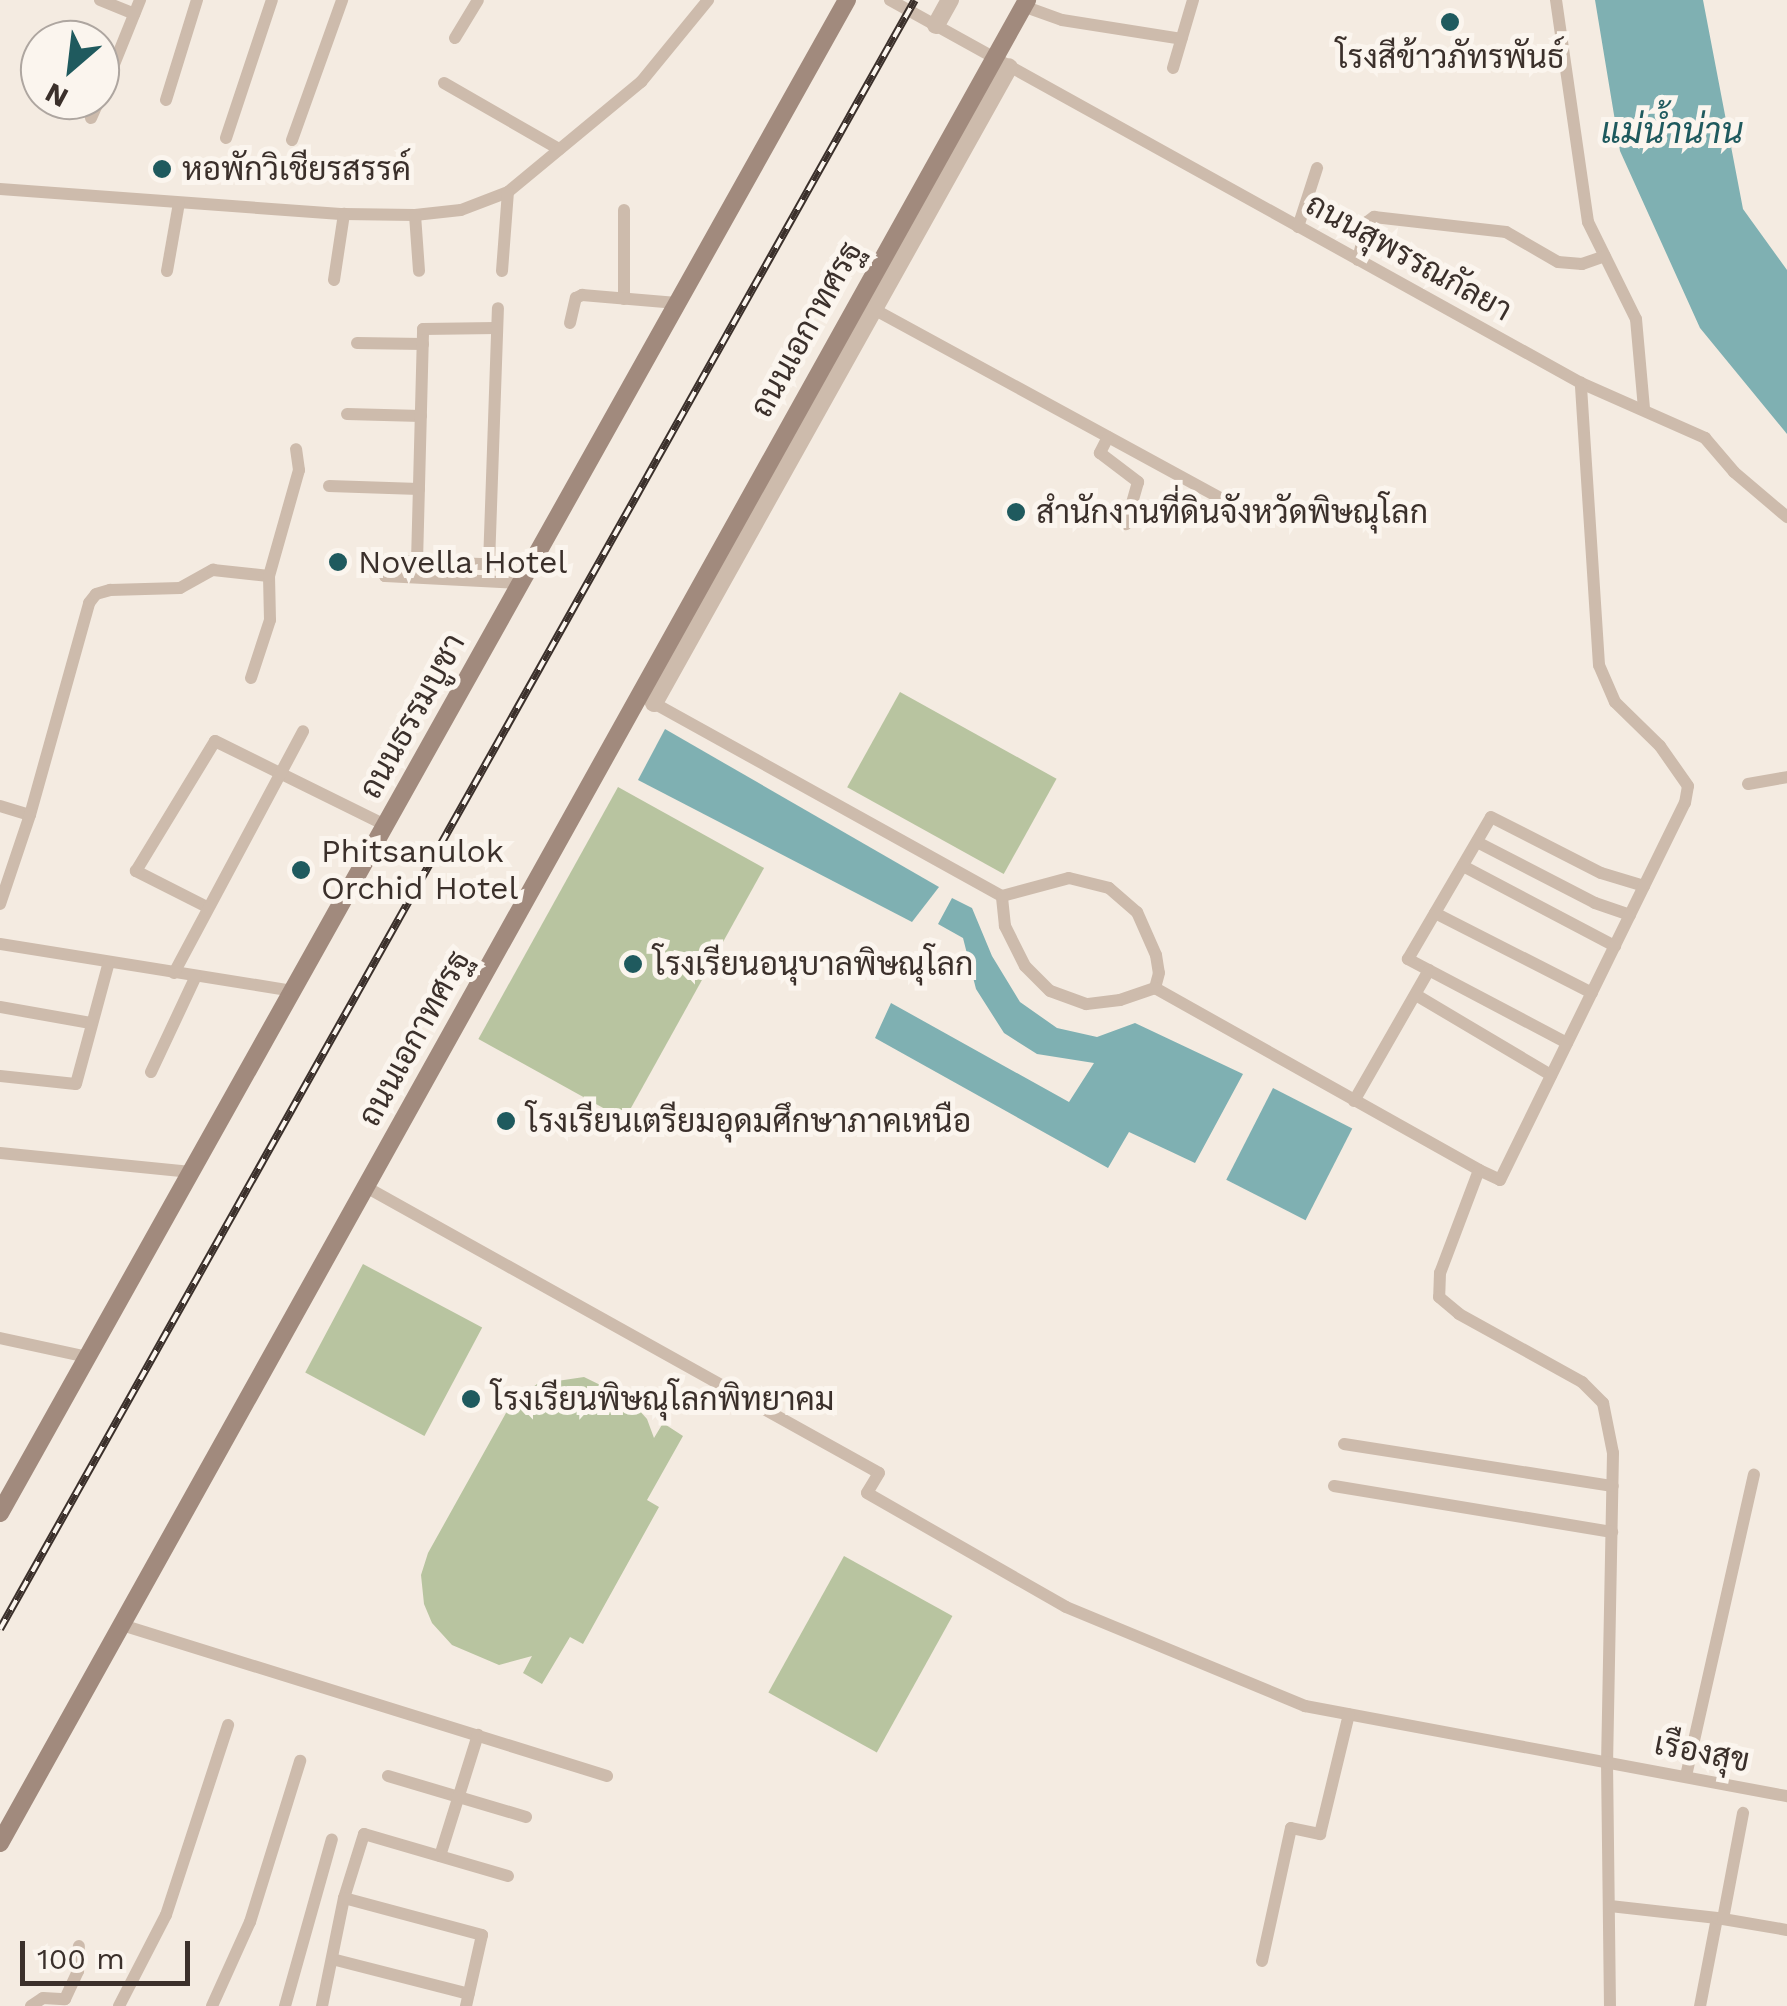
<!DOCTYPE html>
<html>
<head>
<meta charset="utf-8">
<style>
  body { margin:0 }
  #map { position:relative; width:1787px; height:2006px; overflow:hidden; background:#f4ebe1; font-family:"Work Sans",Sarabun,sans-serif }
  div>[style] { position:absolute }
  .green>* { inset:0; background:#b8c4a0; transform-origin:0 0 }
  .water>* { inset:0; background:#7fb0b2; transform-origin:0 0 }
  .minor>* { height:12px; margin:-6px; padding:0 6px; transform-origin:6px; border-radius:6px; background:#cdbbac }
  .tertiary>* { height:18px; margin:-9px; padding:0 9px; transform-origin:9px; border-radius:9px; background:#cdbbac }
  .secondary>* { height:18px; margin:-9px; padding:0 9px; transform-origin:9px; border-radius:9px; background:#a18a7d }
  .rail>* { height:8px; margin-top:-4px; transform-origin:0; background:repeating-linear-gradient(90deg,#fbf5ee 0 11px,#3b302b 0 22px); box-sizing:border-box; border-block:2px solid #3b302b }
  .dots>* { width:28px; height:28px; translate:-50% -50%; box-sizing:border-box; border:5px solid #fbf5ee; border-radius:50% }
  span { translate:-50% -50%; white-space:nowrap; text-align:center; line-height:1.15; -webkit-text-stroke:10px #fbf5ee; paint-order:stroke }
  .poi-label { font-size:32px; color:#3b302b }
  .left { translate:0 -50%; text-align:left }
  .street-label { font-size:32px; color:#3b302b }
  .water-label { font-size:35px; color:#1f5a5e; font-style:italic }
  .north { position:absolute; left:20px; top:20px; width:100px; height:100px; box-sizing:border-box; background:#fbf5ee; border:2px solid #aea6a0; border-radius:50%; rotate:208deg; font-size:28px; font-weight:700; line-height:40px; text-align:center; color:#3b302b }
  .north::after { content:''; display:block; margin:auto; width:35px; height:45px; background:#1f5a5e; clip-path:polygon(50% 0,100% 100%,50% 72%,0 100%) }
  .scale { position:absolute; left:20px; top:1941px; width:170px; height:45px; box-sizing:border-box; border:5px solid #3b302b; border-top:0; padding-left:12px; font-size:30px; line-height:35px; white-space:nowrap; color:#3b302b; -webkit-text-stroke:8px #fbf5ee; paint-order:stroke }
</style>
</head>
<body>
<div id="map">
  <div class="green">
    <i style="left:900px;top:692px;width:179px;height:109px;rotate:29deg"></i>
    <i style="left:618px;top:787px;width:167px;height:288px;rotate:29deg"></i>
    <i style="left:363px;top:1264px;width:135px;height:123px;rotate:28deg"></i>
    <i style="clip-path:polygon(584px 1377px,629px 1399px,647px 1419px,654px 1438px,663px 1423px,683px 1436px,647px 1500px,659px 1507px,583px 1644px,570px 1637px,542px 1684px,523px 1673px,532px 1656px,499px 1665px,452px 1645px,432px 1623px,424px 1604px,421px 1575px,428px 1553px,511px 1404px,537px 1384px)"></i>
    <i style="left:844px;top:1556px;width:124px;height:156px;rotate:29deg"></i>
  </div>
  <div class="water">
    <i style="clip-path:polygon(1595px 0,1703px 0,1743px 209px,1787px 270px,1787px 434px,1700px 328px,1620px 151px)"></i>
    <i style="clip-path:polygon(665px 729px,939px 887px,912px 922px,638px 780px)"></i>
    <i style="clip-path:polygon(952px 898px,972px 908px,992px 956px,1020px 1002px,1057px 1028px,1097px 1037px,1135px 1023px,1243px 1074px,1195px 1163px,1129px 1132px,1108px 1168px,875px 1038px,891px 1003px,1069px 1102px,1094px 1063px,1037px 1054px,1004px 1033px,976px 989px,963px 938px,938px 924px)"></i>
    <i style="left:1273px;top:1088px;width:89px;height:103px;rotate:27deg"></i>
  </div>
  <div class="minor">
    <i style="left:100px;top:0;width:37px;rotate:22deg"></i>
    <i style="left:890px;top:0;width:790px;rotate:29deg"></i>
    <i style="left:1581px;top:383px;width:136px;rotate:23.9deg"></i>
    <i style="left:1705px;top:438px;width:45px;rotate:49.5deg"></i>
    <i style="left:1734px;top:472px;width:70px;rotate:40.3deg"></i>
    <i style="left:1556px;top:0;width:224px;rotate:81.8deg"></i>
    <i style="left:1588px;top:222px;width:108px;rotate:63.7deg"></i>
    <i style="left:1636px;top:319px;width:89px;rotate:84.9deg"></i>
    <i style="left:1023px;top:6px;width:41px;rotate:19.7deg"></i>
    <i style="left:1062px;top:20px;width:121px;rotate:9deg"></i>
    <i style="left:455px;top:38px;width:44px;rotate:-58.8deg"></i>
    <i style="left:1173px;top:68px;width:71px;rotate:-73.6deg"></i>
    <i style="left:444px;top:83px;width:133px;rotate:29.9deg"></i>
    <i style="left:100px;top:99px;width:107px;rotate:-68deg"></i>
    <i style="left:166px;top:100px;width:105px;rotate:-72.8deg"></i>
    <i style="left:91px;top:118px;width:20px;rotate:-66deg"></i>
    <i style="left:226px;top:138px;width:145px;rotate:-71.6deg"></i>
    <i style="left:292px;top:140px;width:149px;rotate:-70.3deg"></i>
    <i style="left:0;top:189px;width:345px;rotate:4.2deg"></i>
    <i style="left:344px;top:214px;width:71px;rotate:0.8deg"></i>
    <i style="left:415px;top:215px;width:46px;rotate:-6.2deg"></i>
    <i style="left:461px;top:210px;width:50px;rotate:-21deg"></i>
    <i style="left:508px;top:192px;width:173px;rotate:-39.6deg"></i>
    <i style="left:641px;top:82px;width:106px;rotate:-50.7deg"></i>
    <i style="left:415px;top:215px;width:56px;rotate:85.9deg"></i>
    <i style="left:1298px;top:227px;width:62px;rotate:-72.1deg"></i>
    <i style="left:1358px;top:260px;width:39px;rotate:-77deg"></i>
    <i style="left:1367px;top:222px;width:9px;rotate:-36deg"></i>
    <i style="left:1374px;top:217px;width:133px;rotate:6.5deg"></i>
    <i style="left:1506px;top:232px;width:60px;rotate:30deg"></i>
    <i style="left:1558px;top:262px;width:24px;rotate:5deg"></i>
    <i style="left:1582px;top:264px;width:24px;rotate:-19deg"></i>
    <i style="left:167px;top:271px;width:69px;rotate:-80deg"></i>
    <i style="left:502px;top:271px;width:79px;rotate:-85.7deg"></i>
    <i style="left:334px;top:280px;width:67px;rotate:-81.4deg"></i>
    <i style="left:624px;top:299px;width:89px;rotate:-90deg"></i>
    <i style="left:868px;top:306px;width:419px;rotate:28.6deg"></i>
    <i style="left:570px;top:323px;width:26px;rotate:-77deg"></i>
    <i style="left:576px;top:298px;width:7px;rotate:-27deg"></i>
    <i style="left:582px;top:295px;width:95px;rotate:4.8deg"></i>
    <i style="left:357px;top:343px;width:66px;rotate:0.9deg"></i>
    <i style="left:347px;top:414px;width:74px;rotate:1.5deg"></i>
    <i style="left:1108px;top:437px;width:18px;rotate:117deg"></i>
    <i style="left:1100px;top:453px;width:48px;rotate:37.3deg"></i>
    <i style="left:1138px;top:482px;width:44px;rotate:105.9deg"></i>
    <i style="left:329px;top:486px;width:90px;rotate:1.9deg"></i>
    <i style="left:417px;top:562px;width:233px;rotate:-88.5deg"></i>
    <i style="left:423px;top:329px;width:73px;rotate:-0.8deg"></i>
    <i style="left:489px;top:564px;width:256px;rotate:-88deg"></i>
    <i style="left:521px;top:583px;width:136px;rotate:-177.1deg"></i>
    <i style="left:385px;top:576px;width:16px;rotate:-90deg"></i>
    <i style="left:385px;top:560px;width:145px;rotate:2.4deg"></i>
    <i style="left:251px;top:678px;width:61px;rotate:-71.9deg"></i>
    <i style="left:270px;top:620px;width:44px;rotate:-91.3deg"></i>
    <i style="left:650px;top:701px;width:402px;rotate:29deg"></i>
    <i style="left:1748px;top:784px;width:40px;rotate:-10deg"></i>
    <i style="left:0;top:806px;width:31px;rotate:17deg"></i>
    <i style="left:1477px;top:842px;width:133px;rotate:27.3deg"></i>
    <i style="left:1595px;top:903px;width:37px;rotate:19deg"></i>
    <i style="left:1463px;top:866px;width:172px;rotate:27.8deg"></i>
    <i style="left:1069px;top:878px;width:41px;rotate:14deg"></i>
    <i style="left:1109px;top:888px;width:37px;rotate:41deg"></i>
    <i style="left:1137px;top:912px;width:47px;rotate:66.2deg"></i>
    <i style="left:1156px;top:955px;width:18px;rotate:81deg"></i>
    <i style="left:1159px;top:973px;width:16px;rotate:105deg"></i>
    <i style="left:1155px;top:988px;width:37px;rotate:161deg"></i>
    <i style="left:1120px;top:1000px;width:34px;rotate:173deg"></i>
    <i style="left:1086px;top:1004px;width:38px;rotate:-160deg"></i>
    <i style="left:1050px;top:991px;width:35px;rotate:-135deg"></i>
    <i style="left:1025px;top:966px;width:45px;rotate:-116.6deg"></i>
    <i style="left:1005px;top:926px;width:30px;rotate:-96deg"></i>
    <i style="left:1002px;top:896px;width:69px;rotate:-15deg"></i>
    <i style="left:0;top:904px;width:94px;rotate:-71.4deg"></i>
    <i style="left:30px;top:815px;width:220px;rotate:-74.4deg"></i>
    <i style="left:89px;top:603px;width:11px;rotate:-52deg"></i>
    <i style="left:96px;top:594px;width:15px;rotate:-16deg"></i>
    <i style="left:110px;top:590px;width:70px;rotate:-1.6deg"></i>
    <i style="left:180px;top:588px;width:38px;rotate:-29deg"></i>
    <i style="left:213px;top:570px;width:56px;rotate:6.1deg"></i>
    <i style="left:269px;top:576px;width:110px;rotate:-74.2deg"></i>
    <i style="left:299px;top:470px;width:21px;rotate:-98deg"></i>
    <i style="left:207px;top:907px;width:80px;rotate:-153.1deg"></i>
    <i style="left:136px;top:871px;width:152px;rotate:-58.7deg"></i>
    <i style="left:215px;top:741px;width:190px;rotate:26.3deg"></i>
    <i style="left:1435px;top:913px;width:176px;rotate:27deg"></i>
    <i style="left:0;top:944px;width:296px;rotate:9.1deg"></i>
    <i style="left:174px;top:973px;width:274px;rotate:-61.9deg"></i>
    <i style="left:1155px;top:988px;width:372px;rotate:29.3deg"></i>
    <i style="left:1479px;top:1170px;width:110px;rotate:110.7deg"></i>
    <i style="left:1440px;top:1273px;width:24px;rotate:92deg"></i>
    <i style="left:1439px;top:1297px;width:26px;rotate:40deg"></i>
    <i style="left:1459px;top:1314px;width:141px;rotate:28.9deg"></i>
    <i style="left:1582px;top:1382px;width:30px;rotate:45deg"></i>
    <i style="left:1603px;top:1403px;width:51px;rotate:78.7deg"></i>
    <i style="left:1613px;top:1453px;width:309px;rotate:91.1deg"></i>
    <i style="left:1607px;top:1762px;width:244px;rotate:89.3deg"></i>
    <i style="left:1416px;top:995px;width:157px;rotate:30.7deg"></i>
    <i style="left:0;top:1007px;width:92px;rotate:10deg"></i>
    <i style="left:1567px;top:1043px;width:180px;rotate:-152.2deg"></i>
    <i style="left:1408px;top:959px;width:164px;rotate:-59.7deg"></i>
    <i style="left:1491px;top:817px;width:123px;rotate:27deg"></i>
    <i style="left:1601px;top:873px;width:45px;rotate:16.8deg"></i>
    <i style="left:151px;top:1072px;width:106px;rotate:-64.9deg"></i>
    <i style="left:0;top:1076px;width:76px;rotate:6deg"></i>
    <i style="left:76px;top:1084px;width:126px;rotate:-74.9deg"></i>
    <i style="left:1354px;top:1101px;width:151px;rotate:-60.2deg"></i>
    <i style="left:0;top:1153px;width:192px;rotate:5.7deg"></i>
    <i style="left:1479px;top:1170px;width:23px;rotate:25deg"></i>
    <i style="left:1500px;top:1180px;width:420px;rotate:-63.9deg"></i>
    <i style="left:1685px;top:803px;width:17px;rotate:-80deg"></i>
    <i style="left:1688px;top:786px;width:49px;rotate:-125deg"></i>
    <i style="left:1660px;top:746px;width:63px;rotate:-135.6deg"></i>
    <i style="left:1615px;top:702px;width:40px;rotate:-113.4deg"></i>
    <i style="left:1599px;top:665px;width:283px;rotate:-93.7deg"></i>
    <i style="left:366px;top:1187px;width:587px;rotate:29.14deg"></i>
    <i style="left:879px;top:1473px;width:23px;rotate:121deg"></i>
    <i style="left:867px;top:1493px;width:229px;rotate:29.8deg"></i>
    <i style="left:1066px;top:1607px;width:259px;rotate:22.5deg"></i>
    <i style="left:1305px;top:1706px;width:490px;rotate:10.6deg"></i>
    <i style="left:0;top:1338px;width:89px;rotate:12.3deg"></i>
    <i style="left:1344px;top:1444px;width:272px;rotate:8.9deg"></i>
    <i style="left:1334px;top:1486px;width:282px;rotate:9.4deg"></i>
    <i style="left:122px;top:1625px;width:508px;rotate:17.29deg"></i>
    <i style="left:388px;top:1776px;width:144px;rotate:16.5deg"></i>
    <i style="left:1686px;top:1776px;width:309px;rotate:-77.3deg"></i>
    <i style="left:440px;top:1856px;width:127px;rotate:-72.6deg"></i>
    <i style="left:344px;top:1898px;width:67px;rotate:-72.6deg"></i>
    <i style="left:364px;top:1834px;width:150px;rotate:16.3deg"></i>
    <i style="left:1610px;top:1906px;width:108px;rotate:6.4deg"></i>
    <i style="left:1717px;top:1918px;width:90px;rotate:100.9deg"></i>
    <i style="left:1717px;top:1918px;width:71px;rotate:9.7deg"></i>
    <i style="left:1723px;top:1919px;width:108px;rotate:-79.3deg"></i>
    <i style="left:332px;top:1959px;width:141px;rotate:14.3deg"></i>
    <i style="left:1262px;top:1961px;width:136px;rotate:-77.7deg"></i>
    <i style="left:1291px;top:1828px;width:30px;rotate:12deg"></i>
    <i style="left:1320px;top:1834px;width:123px;rotate:-76.4deg"></i>
    <i style="left:31px;top:2006px;width:14px;rotate:-34deg"></i>
    <i style="left:43px;top:1998px;width:22px;rotate:3deg"></i>
    <i style="left:65px;top:1999px;width:31px;rotate:-65deg"></i>
    <i style="left:78px;top:1971px;width:25px;rotate:-88deg"></i>
    <i style="left:119px;top:2006px;width:102px;rotate:-62.7deg"></i>
    <i style="left:166px;top:1915px;width:200px;rotate:-71.9deg"></i>
    <i style="left:212px;top:2006px;width:92px;rotate:-65.7deg"></i>
    <i style="left:250px;top:1922px;width:169px;rotate:-72.7deg"></i>
    <i style="left:285px;top:2006px;width:173px;rotate:-74.3deg"></i>
    <i style="left:322px;top:2006px;width:110px;rotate:-78.5deg"></i>
    <i style="left:344px;top:1898px;width:143px;rotate:15deg"></i>
    <i style="left:482px;top:1935px;width:73px;rotate:102.7deg"></i>
  </div>
  <div class="tertiary">
    <i style="left:936px;top:25px;width:29px;rotate:-61deg"></i>
    <i style="left:654px;top:703px;width:728px;rotate:-60.83deg"></i>
  </div>
  <div class="secondary">
    <i style="left:0;top:1513px;width:1734px;rotate:-60.76deg"></i>
    <i style="left:0;top:1843px;width:2110px;rotate:-60.87deg"></i>
  </div>
  <div class="rail">
    <i style="left:0;top:1629px;width:1868px;rotate:-60.68deg"></i>
  </div>
  <div class="dots">
    <i style="left:1450px;top:22px;background:#1f5a5e"></i>
    <i style="left:162px;top:169px;background:#1f5a5e"></i>
    <i style="left:1016px;top:512px;background:#1f5a5e"></i>
    <i style="left:338px;top:562px;background:#1f5a5e"></i>
    <i style="left:301px;top:870px;background:#1f5a5e"></i>
    <i style="left:633px;top:964px;background:#1f5a5e"></i>
    <i style="left:506px;top:1121px;background:#1f5a5e"></i>
    <i style="left:471px;top:1399px;background:#1f5a5e"></i>
  </div>
  <div class="poi-label">
    <span style="left:1450px;top:57px">โรงสีข้าวภัทรพันธ์</span>
    <span class="left" style="left:182px;top:169px">หอพักวิเชียรสรรค์</span>
    <span class="left" style="left:1036px;top:512px">สำนักงานที่ดินจังหวัดพิษณุโลก</span>
    <span class="left" style="left:358px;top:562px">Novella Hotel</span>
    <span class="left" style="left:321px;top:870px">Phitsanulok<br>Orchid Hotel</span>
    <span class="left" style="left:653px;top:964px">โรงเรียนอนุบาลพิษณุโลก</span>
    <span class="left" style="left:526px;top:1121px">โรงเรียนเตรียมอุดมศึกษาภาคเหนือ</span>
    <span class="left" style="left:491px;top:1399px">โรงเรียนพิษณุโลกพิทยาคม</span>
  </div>
  <div class="street-label">
    <span style="left:1409px;top:257px;rotate:29deg">ถนนสุพรรณกัลยา</span>
    <span style="left:806px;top:329px;rotate:-61deg">ถนนเอกาทศรฐ</span>
    <span style="left:412px;top:716px;rotate:-61deg">ถนนธรรมบูชา</span>
    <span style="left:414px;top:1038px;rotate:-61deg">ถนนเอกาทศรฐ</span>
    <span style="left:1702px;top:1752px;rotate:11deg">เรืองสุข</span>
  </div>
  <div class="water-label">
    <span style="left:1672px;top:131px">แม่น้ำน่าน</span>
  </div>
  <div class="north">N</div>
  <div class="scale">100 m</div>
</div>
</body>
</html>
